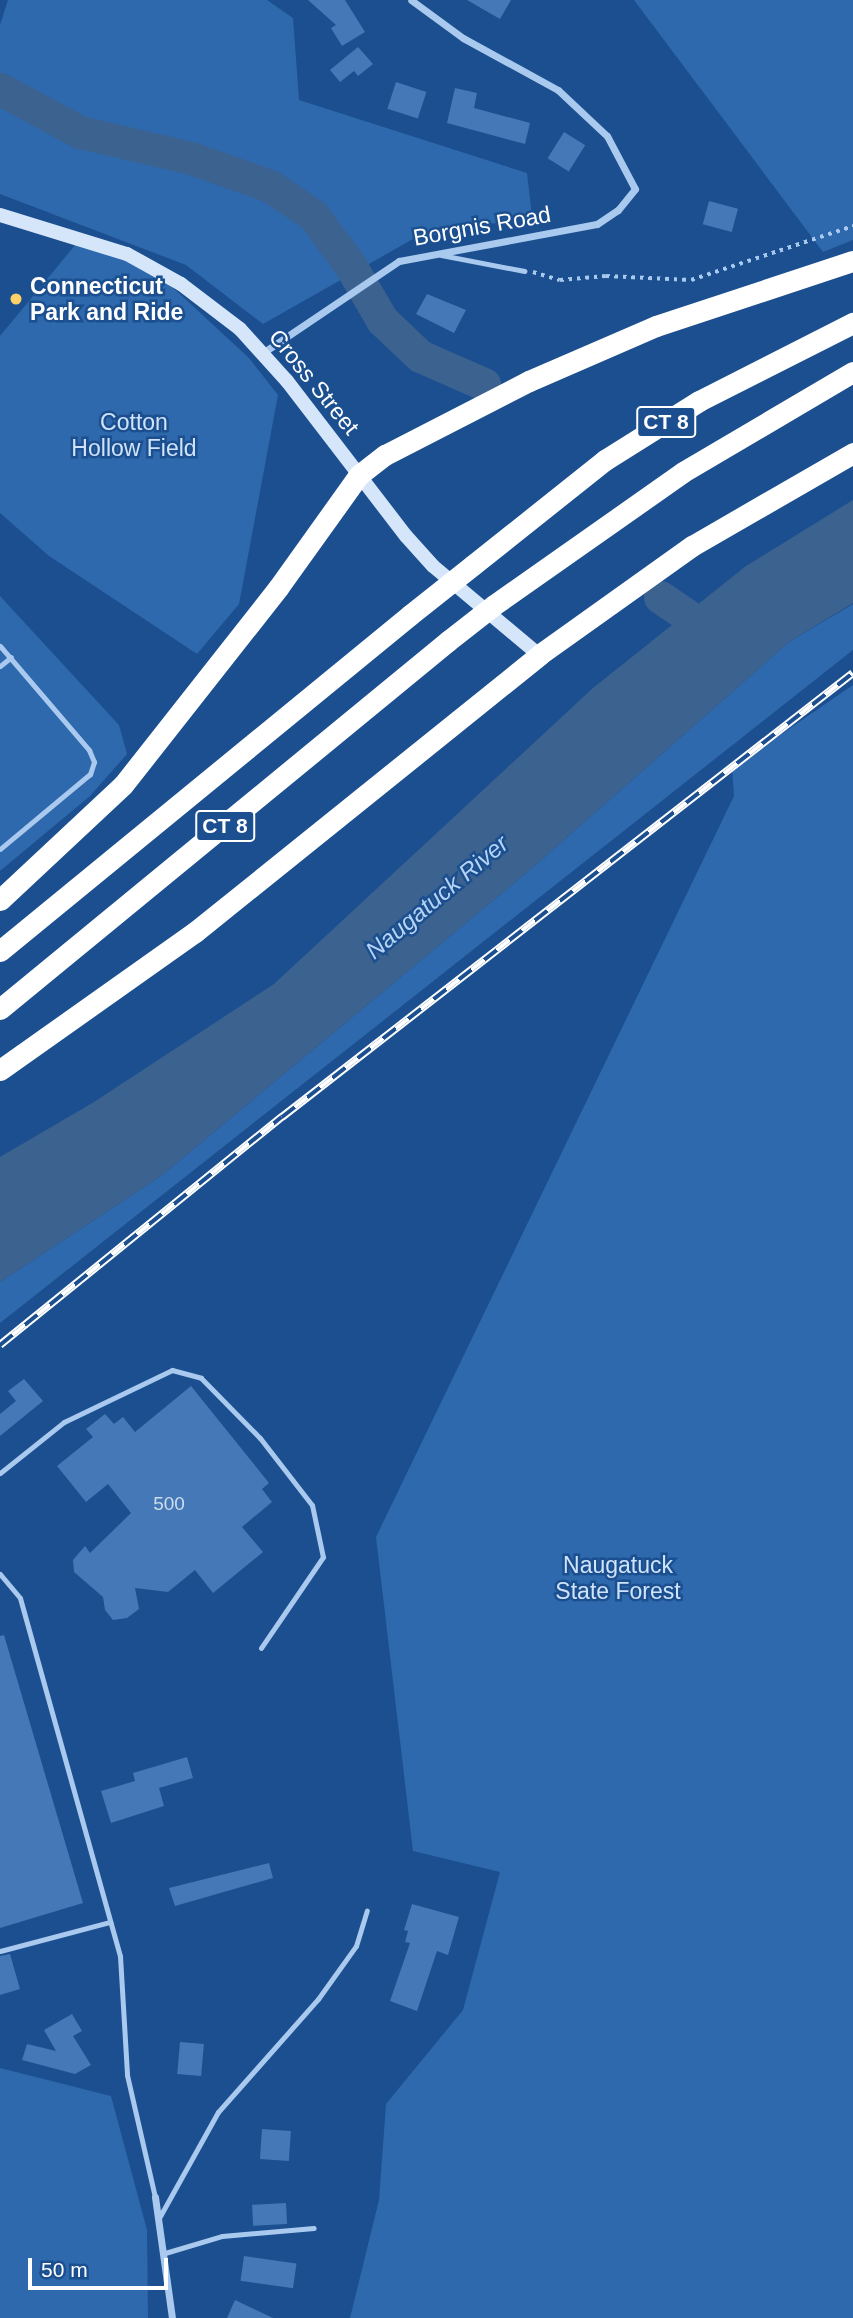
<!DOCTYPE html>
<html>
<head>
<meta charset="utf-8">
<style>
  body { margin:0 }
  #map { position:relative; width:853px; height:2318px; overflow:hidden; background:#1b4f8f; font-family:Arial,sans-serif }
  div>[style] { position:absolute }
  .green>* { inset:0; background:#2e69ad }
  .water>* { inset:0; background:#3c6290 }
  .river>* { height:33px; margin:-16.5px; padding:0 16.5px; transform-origin:16.5px; border-radius:16.5px; background:#3c6290 }
  .building>* { inset:0; background:#4478b7; transform-origin:0 0 }
  .path>* { height:3.5px; margin-top:-1.75px; transform-origin:0; background:repeating-linear-gradient(90deg,#a9c9ee 0 3.5px,transparent 0 8.5px) }
  .lane>* { height:5px; margin:-2.5px; padding:0 2.5px; transform-origin:2.5px; border-radius:2.5px; background:#a9c9ee }
  .street>* { height:7px; margin:-3.5px; padding:0 3.5px; transform-origin:3.5px; border-radius:3.5px; background:#a9c9ee }
  .secondary>* { height:14px; margin:-7px; padding:0 7px; transform-origin:7px; border-radius:7px; background:#d6e6fa }
  .highway>* { height:21px; margin:-10.5px; padding:0 10.5px; transform-origin:10.5px; border-radius:10.5px; background:#fff }
  .rail>* { height:8px; margin-top:-4px; transform-origin:0; background:repeating-linear-gradient(90deg,#1b4f8f 0 16px,#fff 0 32px); box-sizing:border-box; border-block:2px solid #fff }
  .highway-bridge>* { height:21px; margin:-10.5px; padding:0 10.5px; transform-origin:10.5px; border-radius:10.5px; background:#fff }
  .dots>* { width:19px; height:19px; translate:-50% -50%; box-sizing:border-box; border:4px solid #1b4f8f; border-radius:50% }
  span { translate:-50% -50%; white-space:nowrap; text-align:center; line-height:1.15; -webkit-text-stroke:5px #1b4f8f; paint-order:stroke }
  .number-label { font-size:19px; color:#d0dded }
  .number-label span { -webkit-text-stroke-width:0 }
  .shield-label span { padding:2px 5px; background:#1b4f8f; border:2px solid; border-radius:5px; -webkit-text-stroke-width:0 }
  .shield-label { font-size:21px; color:#fff; font-weight:700 }
  .street-label { font-size:23px; color:#fff }
  .poi-label { font-size:23px; color:#fff; font-weight:700 }
  .left { translate:0 -50%; text-align:left }
  .park-label { font-size:23px; color:#cfe3fa }
  .water-label { font-size:24px; color:#b5d3f5; font-style:italic }
  .scale { position:absolute; left:28px; top:2258px; width:140px; height:32px; box-sizing:border-box; border:4px solid #fff; border-top:0; padding-left:9px; font-size:21px; line-height:24px; white-space:nowrap; color:#fff; -webkit-text-stroke:5px #1b4f8f; paint-order:stroke }
</style>
</head>
<body>
<div id="map">
  <div class="green">
    <i style="clip-path:polygon(8px 0,267px 0,293px 18px,299px 100px,527px 173px,532px 216px,413px 239px,263px 324px,186px 265px,0 194px,0 25px)"></i>
    <i style="clip-path:polygon(634px 0,853px 0,853px 240px,823px 252px)"></i>
    <i style="clip-path:polygon(76px 244px,128px 261px,169px 284px,249px 358px,278px 395px,239px 604px,197px 654px,49px 556px,0 513px,0 336px)"></i>
    <i style="clip-path:polygon(0 596px,119px 725px,127px 754px,90px 796px,0 871px)"></i>
    <i style="clip-path:polygon(853px 604px,853px 650px,0 1323px,0 1282px,161px 1176px,531px 869px,789px 642px)"></i>
    <i style="clip-path:polygon(853px 685px,853px 2318px,350px 2318px,379px 2200px,386px 2104px,463px 2010px,500px 1872px,413px 1851px,376px 1537px,734px 796px,732px 768px)"></i>
    <i style="clip-path:polygon(0 2068px,111px 2096px,147px 2230px,148px 2318px,0 2318px)"></i>
  </div>
  <div class="water">
    <i style="clip-path:polygon(853px 500px,853px 603px,789px 642px,531px 869px,161px 1176px,0 1282px,0 1157px,94px 1102px,274px 984px,593px 688px,746px 566px)"></i>
  </div>
  <div class="river">
    <i style="left:0;top:89px;width:91px;rotate:28.3deg"></i>
    <i style="left:80px;top:132px;width:114px;rotate:13.2deg"></i>
    <i style="left:191px;top:158px;width:84px;rotate:19.5deg"></i>
    <i style="left:270px;top:186px;width:52px;rotate:34deg"></i>
    <i style="left:313px;top:215px;width:62px;rotate:53.5deg"></i>
    <i style="left:350px;top:265px;width:64px;rotate:59.8deg"></i>
    <i style="left:382px;top:320px;width:52px;rotate:43.5deg"></i>
    <i style="left:420px;top:356px;width:70px;rotate:23.6deg"></i>
    <i style="left:660px;top:597px;width:75px;rotate:34.1deg"></i>
  </div>
  <div class="building">
    <i style="clip-path:polygon(308px 0,345px 0,365px 32px,342px 46px,331px 28px,336px 25px)"></i>
    <i style="clip-path:polygon(467px 0,511px 0,500px 19px)"></i>
    <i style="clip-path:polygon(358px 47px,373px 64px,358px 76px,354px 71px,340px 82px,330px 70px)"></i>
    <i style="left:396px;top:82px;width:32px;height:28px;rotate:18deg"></i>
    <i style="clip-path:polygon(455px 88px,477px 93px,474px 108px,530px 123px,525px 144px,447px 123px)"></i>
    <i style="left:564px;top:132px;width:25px;height:31px;rotate:32deg"></i>
    <i style="left:709px;top:201px;width:30px;height:24px;rotate:15deg"></i>
    <i style="clip-path:polygon(427px 294px,466px 310px,454px 333px,416px 314px)"></i>
    <i style="clip-path:polygon(24px 1379px,43px 1401px,0 1436px,0 1414px,16px 1401px,8px 1391px)"></i>
    <i style="clip-path:polygon(191px 1386px,269px 1483px,262px 1489px,272px 1502px,242px 1527px,263px 1552px,213px 1593px,195px 1570px,168px 1592px,135px 1588px,139px 1609px,127px 1618px,113px 1620px,105px 1610px,103px 1597px,74px 1572px,73px 1560px,85px 1546px,90px 1553px,131px 1513px,108px 1484px,86px 1502px,57px 1466px,93px 1437px,86px 1429px,105px 1414px,114px 1424px,123px 1417px,135px 1432px)"></i>
    <i style="clip-path:polygon(4px 1635px,83px 1903px,0 1928px,0 1636px)"></i>
    <i style="clip-path:polygon(187px 1757px,193px 1778px,159px 1788px,164px 1806px,111px 1823px,101px 1791px,135px 1781px,133px 1773px)"></i>
    <i style="clip-path:polygon(269px 1863px,273px 1878px,175px 1906px,169px 1888px)"></i>
    <i style="clip-path:polygon(412px 1904px,459px 1917px,448px 1955px,437px 1951px,417px 2011px,390px 2001px,410px 1943px,405px 1942px,408px 1931px,404px 1930px)"></i>
    <i style="clip-path:polygon(10px 1954px,20px 1989px,0 1995px,0 1956px)"></i>
    <i style="clip-path:polygon(72px 2014px,82px 2031px,73px 2036px,91px 2065px,75px 2074px,22px 2060px,27px 2044px,56px 2051px,44px 2030px)"></i>
    <i style="left:180px;top:2042px;width:24px;height:32px;rotate:5deg"></i>
    <i style="left:262px;top:2129px;width:29px;height:30px;rotate:4deg"></i>
    <i style="left:286px;top:2203px;width:21px;height:34px;rotate:87deg"></i>
    <i style="left:244px;top:2256px;width:53px;height:25px;rotate:8deg"></i>
    <i style="clip-path:polygon(235px 2300px,273px 2318px,227px 2318px)"></i>
  </div>
  <div class="path">
    <i style="left:533px;top:272px;width:28px;rotate:17deg"></i>
    <i style="left:560px;top:280px;width:46px;rotate:-5deg"></i>
    <i style="left:606px;top:276px;width:85px;rotate:2.7deg"></i>
    <i style="left:691px;top:280px;width:171px;rotate:-18.4deg"></i>
  </div>
  <div class="lane">
    <i style="left:441px;top:255px;width:85px;rotate:10.9deg"></i>
    <i style="left:0;top:646px;width:137px;rotate:49.4deg"></i>
    <i style="left:89px;top:750px;width:13px;rotate:67deg"></i>
    <i style="left:94px;top:762px;width:13px;rotate:108deg"></i>
    <i style="left:90px;top:774px;width:117px;rotate:140.2deg"></i>
    <i style="left:0;top:666px;width:14px;rotate:-39deg"></i>
    <i style="left:0;top:1473px;width:82px;rotate:-38.6deg"></i>
    <i style="left:64px;top:1422px;width:120px;rotate:-25.7deg"></i>
    <i style="left:172px;top:1370px;width:30px;rotate:15deg"></i>
    <i style="left:201px;top:1378px;width:84px;rotate:45.5deg"></i>
    <i style="left:260px;top:1438px;width:85px;rotate:52.2deg"></i>
    <i style="left:312px;top:1505px;width:53px;rotate:78.1deg"></i>
    <i style="left:323px;top:1557px;width:110px;rotate:124.3deg"></i>
    <i style="left:0;top:1574px;width:31px;rotate:50deg"></i>
    <i style="left:20px;top:1598px;width:372px;rotate:74.4deg"></i>
    <i style="left:120px;top:1956px;width:119px;rotate:86.6deg"></i>
    <i style="left:127px;top:2075px;width:125px;rotate:77.1deg"></i>
    <i style="left:0;top:1951px;width:114px;rotate:-14.8deg"></i>
    <i style="left:159px;top:2218px;width:121px;rotate:-60.9deg"></i>
    <i style="left:218px;top:2112px;width:151px;rotate:-48.5deg"></i>
    <i style="left:318px;top:1999px;width:65px;rotate:-54.4deg"></i>
    <i style="left:356px;top:1946px;width:37px;rotate:-73deg"></i>
    <i style="left:165px;top:2253px;width:59px;rotate:-16.6deg"></i>
    <i style="left:222px;top:2236px;width:92px;rotate:-5deg"></i>
  </div>
  <div class="street">
    <i style="left:264px;top:352px;width:163px;rotate:-34deg"></i>
    <i style="left:399px;top:261px;width:201px;rotate:-10.6deg"></i>
    <i style="left:597px;top:224px;width:25px;rotate:-34deg"></i>
    <i style="left:618px;top:210px;width:27px;rotate:-51deg"></i>
    <i style="left:635px;top:189px;width:60px;rotate:-117.8deg"></i>
    <i style="left:607px;top:136px;width:67px;rotate:-136.8deg"></i>
    <i style="left:558px;top:90px;width:108px;rotate:-151.3deg"></i>
    <i style="left:463px;top:38px;width:64px;rotate:-143.8deg"></i>
    <i style="left:155px;top:2197px;width:122px;rotate:82deg"></i>
  </div>
  <div class="secondary">
    <i style="left:0;top:215px;width:133px;rotate:17.1deg"></i>
    <i style="left:127px;top:254px;width:62px;rotate:29.1deg"></i>
    <i style="left:181px;top:284px;width:74px;rotate:37.3deg"></i>
    <i style="left:240px;top:329px;width:70px;rotate:47.9deg"></i>
    <i style="left:287px;top:381px;width:195px;rotate:52.5deg"></i>
    <i style="left:406px;top:536px;width:40px;rotate:48deg"></i>
    <i style="left:433px;top:566px;width:138px;rotate:40deg"></i>
  </div>
  <div class="highway">
    <i style="left:473px;top:565px;width:169px;rotate:-38.5deg"></i>
    <i style="left:605px;top:460px;width:111px;rotate:-32.1deg"></i>
    <i style="left:699px;top:401px;width:173px;rotate:-26.9deg"></i>
    <i style="left:494px;top:605px;width:231px;rotate:-35.1deg"></i>
    <i style="left:683px;top:472px;width:197px;rotate:-30.5deg"></i>
    <i style="left:0;top:900px;width:168px;rotate:-43.1deg"></i>
    <i style="left:123px;top:785px;width:251px;rotate:-51.8deg"></i>
    <i style="left:278px;top:588px;width:139px;rotate:-54.4deg"></i>
    <i style="left:359px;top:475px;width:33px;rotate:-38deg"></i>
    <i style="left:385px;top:455px;width:162px;rotate:-27.2deg"></i>
    <i style="left:529px;top:381px;width:138px;rotate:-23.4deg"></i>
    <i style="left:656px;top:326px;width:207px;rotate:-18.3deg"></i>
    <i style="left:0;top:951px;width:530px;rotate:-39.34deg"></i>
    <i style="left:0;top:1009px;width:580px;rotate:-39.4deg"></i>
    <i style="left:0;top:1070px;width:239px;rotate:-35.3deg"></i>
    <i style="left:195px;top:932px;width:442px;rotate:-38.8deg"></i>
    <i style="left:539px;top:655px;width:188px;rotate:-35.5deg"></i>
    <i style="left:692px;top:546px;width:186px;rotate:-30deg"></i>
  </div>
  <div class="rail">
    <i style="left:0;top:1345px;width:363px;rotate:-39deg"></i>
    <i style="left:282px;top:1117px;width:723px;rotate:-37.87deg"></i>
  </div>
  <div class="highway-bridge">
    <i style="left:410px;top:615px;width:80px;rotate:-38.4deg"></i>
    <i style="left:448px;top:641px;width:58px;rotate:-38deg"></i>
  </div>
  <div class="dots">
    <i style="left:16px;top:299px;background:#ffd166"></i>
  </div>
  <div class="number-label">
    <span style="left:169px;top:1504px">500</span>
  </div>
  <div class="shield-label">
    <span style="left:666px;top:422px">CT 8</span>
    <span style="left:225px;top:826px">CT 8</span>
  </div>
  <div class="street-label">
    <span style="left:482px;top:226px;rotate:-10deg">Borgnis Road</span>
    <span style="left:314px;top:382px;rotate:51deg">Cross Street</span>
  </div>
  <div class="poi-label">
    <span class="left" style="left:30px;top:299px">Connecticut<br>Park and Ride</span>
  </div>
  <div class="park-label">
    <span style="left:134px;top:435px">Cotton<br>Hollow Field</span>
    <span style="left:618px;top:1578px">Naugatuck<br>State Forest</span>
  </div>
  <div class="water-label">
    <span style="left:437px;top:897px;rotate:-40deg">Naugatuck River</span>
  </div>
  <div class="scale">50 m</div>
</div>
</body>
</html>
